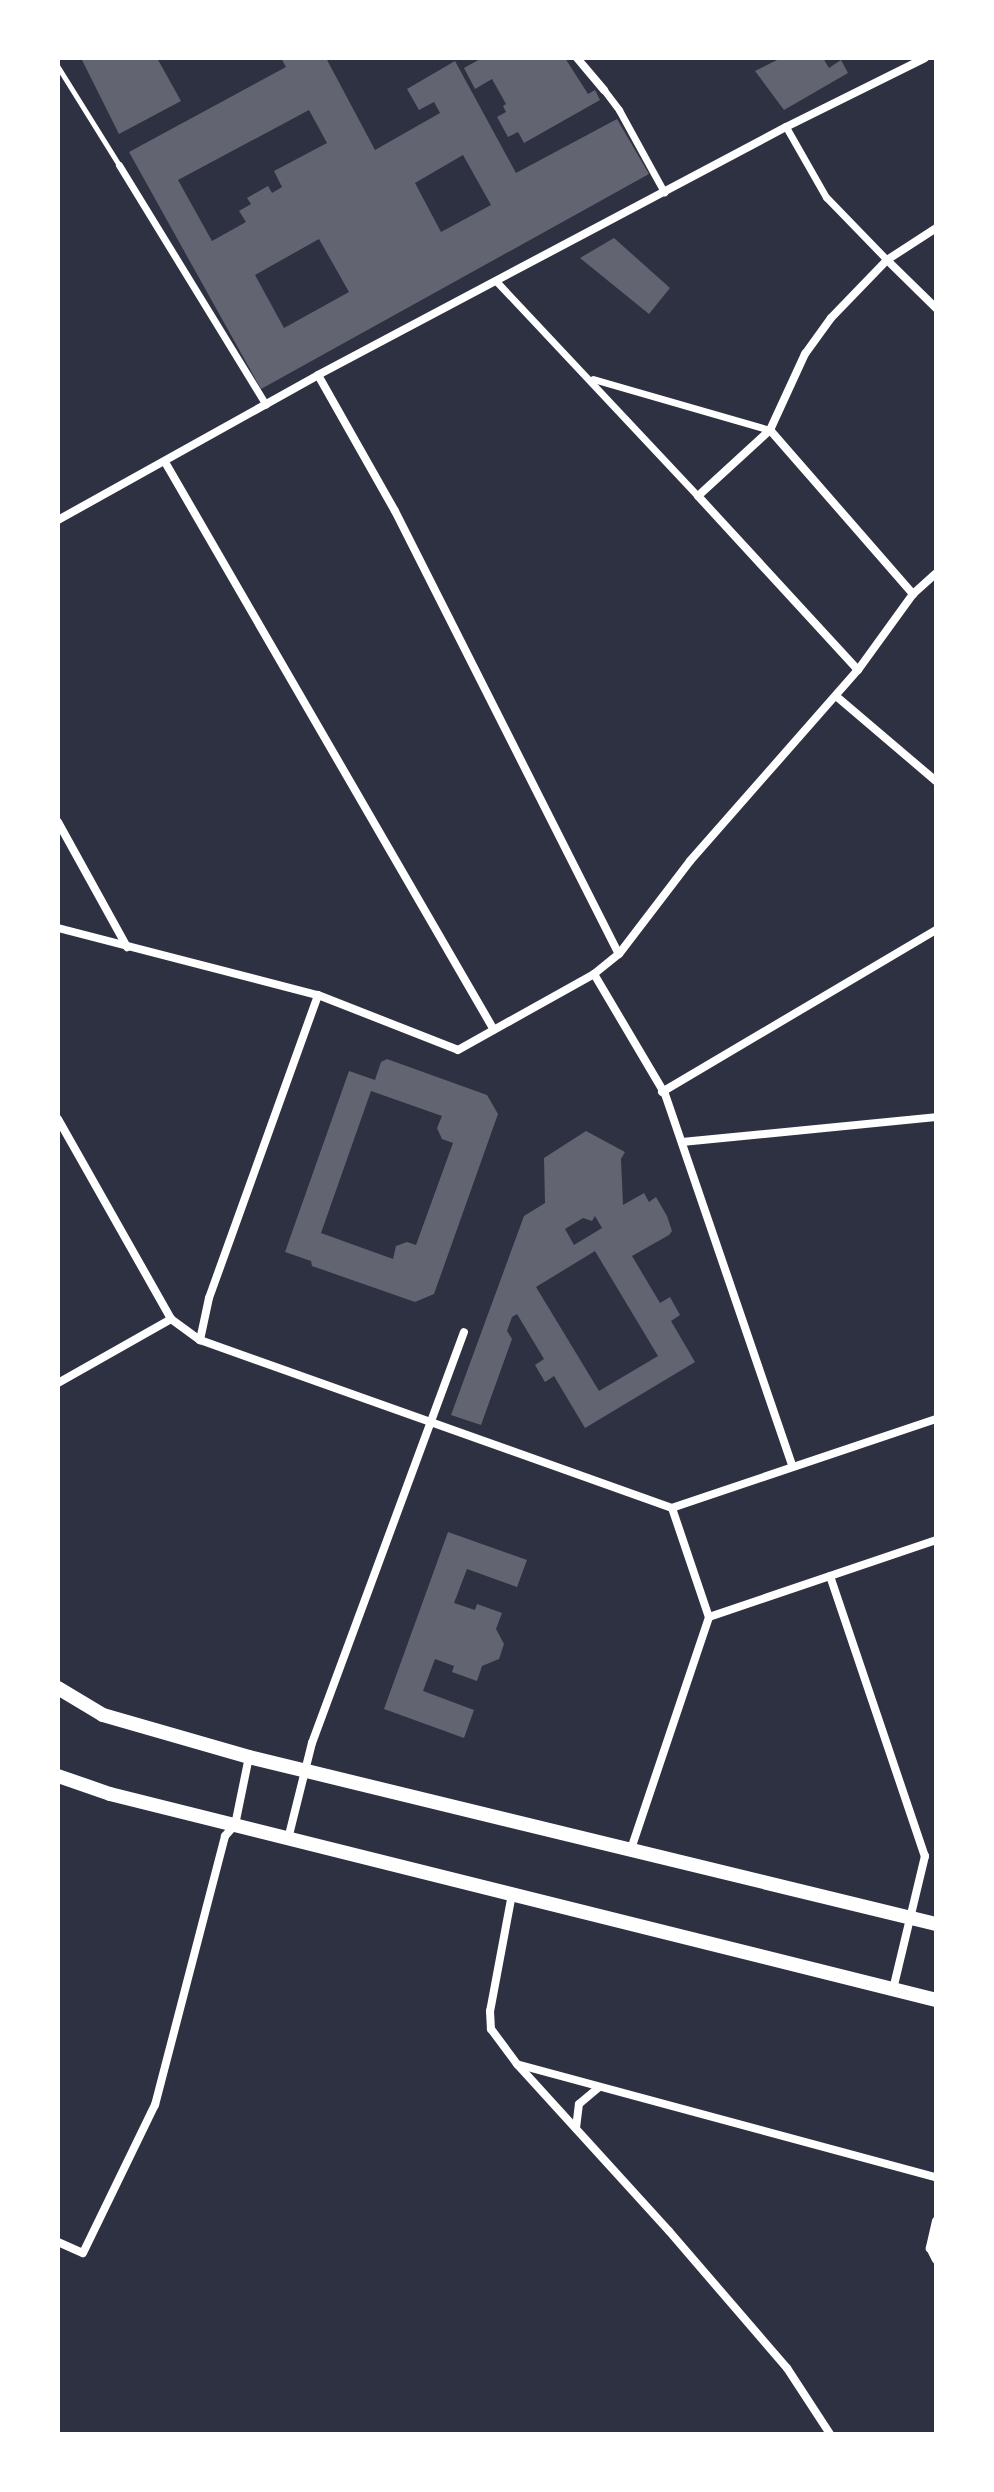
<!DOCTYPE html>
<html>
<head>
<meta charset="utf-8">
<style>
  body { margin:0 }
  #map { position:relative; width:994px; height:2492px; overflow:hidden; background:#2d3142; font-family:"Titillium Web",sans-serif }
  div>[style] { position:absolute }
  .building>* { inset:0; background:#626471 }
  .service>* { height:5px; margin:-2.5px; padding:0 2.5px; transform-origin:2.5px; border-radius:2.5px; background:#fff }
  .pedestrian>* { height:7px; margin:-3.5px; padding:0 3.5px; transform-origin:3.5px; border-radius:3.5px; background:#fff }
  .minor>* { height:8px; margin:-4px; padding:0 4px; transform-origin:4px; border-radius:4px; background:#fff }
  .secondary>* { height:14px; margin:-7px; padding:0 7px; transform-origin:7px; border-radius:7px; background:#fff }
  span { translate:-50% -50%; white-space:nowrap; text-align:center; line-height:1.15; -webkit-text-stroke:8px #fff; paint-order:stroke }
  .frame { position:absolute; inset:0; border:60px solid #fff; pointer-events:none }
</style>
</head>
<body>
<div id="map">
  <div class="building">
    <i style="clip-path:polygon(81px 58px,157px 58px,181px 101px,119px 134px)"></i>
    <i style="clip-path:polygon(evenodd,281px 58px,326px 58px,375px 150px,440px 113px,434px 102px,419px 110px,407px 89px,455px 61px,516px 173px,617px 119px,649px 174px,261px 389px,129px 152px,286px 67px,281px 58px,309px 110px,327px 143px,274px 171px,282px 187px,272px 193px,268px 186px,247px 198px,251px 204px,239px 211px,246px 222px,212px 241px,178px 180px,309px 110px,281px 58px,463px 155px,491px 205px,441px 232px,415px 183px,463px 155px,281px 58px,319px 239px,349px 292px,284px 328px,255px 275px,319px 239px)"></i>
    <i style="clip-path:polygon(482px 58px,565px 58px,588px 94px,595px 90px,600px 100px,524px 143px,518px 132px,508px 137px,497px 117px,506px 112px,503px 106px,506px 104px,492px 79px,475px 89px,464px 68px)"></i>
    <i style="clip-path:polygon(781px 58px,823px 58px,829px 68px,841px 60px,848px 73px,784px 110px,755px 71px)"></i>
    <i style="clip-path:polygon(614px 238px,670px 288px,649px 314px,580px 258px)"></i>
    <i style="clip-path:polygon(evenodd,387px 1059px,487px 1095px,498px 1114px,434px 1294px,415px 1302px,312px 1266px,311px 1261px,285px 1252px,349px 1071px,375px 1080px,381px 1062px,387px 1059px,371px 1091px,442px 1116px,437px 1128px,442px 1139px,453px 1143px,416px 1245px,407px 1242px,396px 1246px,393px 1259px,321px 1233px,371px 1091px)"></i>
    <i style="clip-path:polygon(evenodd,586px 1131px,625px 1152px,621px 1159px,623px 1205px,644px 1193px,649px 1202px,656px 1197px,667px 1216px,672px 1231px,669px 1235px,632px 1256px,660px 1303px,670px 1297px,680px 1315px,671px 1321px,695px 1362px,585px 1428px,554px 1376px,545px 1382px,535px 1365px,544px 1359px,517px 1314px,512px 1317px,507px 1331px,512px 1339px,481px 1425px,451px 1415px,524px 1216px,545px 1203px,544px 1158px,586px 1131px,595px 1216px,602px 1228px,574px 1245px,565px 1229px,583px 1218px,592px 1221px,595px 1216px,586px 1131px,595px 1251px,658px 1356px,599px 1391px,536px 1287px,595px 1251px)"></i>
    <i style="clip-path:polygon(448px 1532px,527px 1560px,517px 1587px,467px 1569px,454px 1603px,475px 1610px,477px 1604px,502px 1613px,496px 1629px,504px 1644px,499px 1659px,482px 1666px,477px 1681px,452px 1672px,454px 1666px,435px 1659px,423px 1691px,474px 1710px,464px 1738px,384px 1709px)"></i>
  </div>
  <div class="service">
    <i style="left:58px;top:67px;width:115px;rotate:58.1deg"></i>
  </div>
  <div class="pedestrian">
    <i style="left:604px;top:90px;width:25px;rotate:53deg"></i>
    <i style="left:619px;top:110px;width:94px;rotate:61.2deg"></i>
    <i style="left:786px;top:127px;width:81px;rotate:60.3deg"></i>
    <i style="left:826px;top:197px;width:88px;rotate:45.9deg"></i>
    <i style="left:119px;top:165px;width:281px;rotate:58.5deg"></i>
    <i style="left:496px;top:281px;width:295px;rotate:46.8deg"></i>
    <i style="left:593px;top:379px;width:184px;rotate:16.1deg"></i>
  </div>
  <div class="minor">
    <i style="left:577px;top:58px;width:42px;rotate:49.8deg"></i>
    <i style="left:887px;top:260px;width:69px;rotate:44.4deg"></i>
    <i style="left:318px;top:375px;width:156px;rotate:60.5deg"></i>
    <i style="left:395px;top:511px;width:496px;rotate:63.2deg"></i>
    <i style="left:770px;top:430px;width:218px;rotate:48.9deg"></i>
    <i style="left:165px;top:462px;width:656px;rotate:59.92deg"></i>
    <i style="left:58px;top:520px;width:298px;rotate:-29.1deg"></i>
    <i style="left:318px;top:375px;width:530px;rotate:-27.92deg"></i>
    <i style="left:786px;top:127px;width:155px;rotate:-26.4deg"></i>
    <i style="left:858px;top:670px;width:236px;rotate:-132.6deg"></i>
    <i style="left:698px;top:496px;width:98px;rotate:-42.5deg"></i>
    <i style="left:770px;top:430px;width:84px;rotate:-65.3deg"></i>
    <i style="left:805px;top:354px;width:44px;rotate:-54.2deg"></i>
    <i style="left:831px;top:318px;width:81px;rotate:-46deg"></i>
    <i style="left:887px;top:260px;width:59px;rotate:-33.1deg"></i>
    <i style="left:836px;top:696px;width:131px;rotate:40.4deg"></i>
    <i style="left:58px;top:822px;width:143px;rotate:61.1deg"></i>
    <i style="left:58px;top:928px;width:268px;rotate:14.5deg"></i>
    <i style="left:318px;top:995px;width:150px;rotate:21.4deg"></i>
    <i style="left:458px;top:1050px;width:156px;rotate:-29.2deg"></i>
    <i style="left:594px;top:974px;width:32px;rotate:-39deg"></i>
    <i style="left:619px;top:954px;width:117px;rotate:-52.6deg"></i>
    <i style="left:690px;top:861px;width:254px;rotate:-48.7deg"></i>
    <i style="left:858px;top:670px;width:94px;rotate:-54.1deg"></i>
    <i style="left:913px;top:594px;width:31px;rotate:-42deg"></i>
    <i style="left:594px;top:974px;width:139px;rotate:59.4deg"></i>
    <i style="left:665px;top:1094px;width:394px;rotate:71.1deg"></i>
    <i style="left:662px;top:1092px;width:318px;rotate:-30.6deg"></i>
    <i style="left:58px;top:1119px;width:230px;rotate:60.5deg"></i>
    <i style="left:171px;top:1319px;width:36px;rotate:36deg"></i>
    <i style="left:200px;top:1340px;width:501px;rotate:19.59deg"></i>
    <i style="left:682px;top:1142px;width:255px;rotate:-5.6deg"></i>
    <i style="left:200px;top:1340px;width:43px;rotate:-77.9deg"></i>
    <i style="left:209px;top:1298px;width:322px;rotate:-70.2deg"></i>
    <i style="left:58px;top:1383px;width:130px;rotate:-29.5deg"></i>
    <i style="left:936px;top:1419px;width:279px;rotate:161.4deg"></i>
    <i style="left:672px;top:1508px;width:115px;rotate:71.3deg"></i>
    <i style="left:709px;top:1617px;width:240px;rotate:-18.7deg"></i>
    <i style="left:830px;top:1576px;width:296px;rotate:71.3deg"></i>
    <i style="left:925px;top:1856px;width:137px;rotate:103.5deg"></i>
    <i style="left:288px;top:1839px;width:99px;rotate:-76deg"></i>
    <i style="left:312px;top:1743px;width:438px;rotate:-69.7deg"></i>
    <i style="left:631px;top:1849px;width:245px;rotate:-71.4deg"></i>
    <i style="left:512px;top:1894px;width:119px;rotate:100.6deg"></i>
    <i style="left:490px;top:2011px;width:18px;rotate:87deg"></i>
    <i style="left:491px;top:2029px;width:44px;rotate:53.4deg"></i>
    <i style="left:517px;top:2064px;width:226px;rotate:47.7deg"></i>
    <i style="left:669px;top:2231px;width:181px;rotate:49.3deg"></i>
    <i style="left:787px;top:2368px;width:79px;rotate:56.9deg"></i>
    <i style="left:520px;top:2065px;width:431px;rotate:15.1deg"></i>
    <i style="left:576px;top:2128px;width:24px;rotate:-83deg"></i>
    <i style="left:579px;top:2104px;width:26px;rotate:-40deg"></i>
    <i style="left:936px;top:2221px;width:28px;rotate:103deg"></i>
    <i style="left:930px;top:2248px;width:13px;rotate:63deg"></i>
    <i style="left:58px;top:2242px;width:27px;rotate:24deg"></i>
    <i style="left:83px;top:2253px;width:165px;rotate:-64.1deg"></i>
    <i style="left:155px;top:2105px;width:278px;rotate:-75.4deg"></i>
    <i style="left:225px;top:1836px;width:15px;rotate:-48deg"></i>
    <i style="left:235px;top:1825px;width:69px;rotate:-78.4deg"></i>
  </div>
  <div class="secondary">
    <i style="left:58px;top:1688px;width:52px;rotate:31deg"></i>
    <i style="left:103px;top:1715px;width:152px;rotate:16deg"></i>
    <i style="left:249px;top:1757px;width:707px;rotate:13.66deg"></i>
    <i style="left:58px;top:1776px;width:55px;rotate:19.1deg"></i>
    <i style="left:110px;top:1794px;width:851px;rotate:14deg"></i>
  </div>
  <div class="frame"></div>
</div>
</body>
</html>
